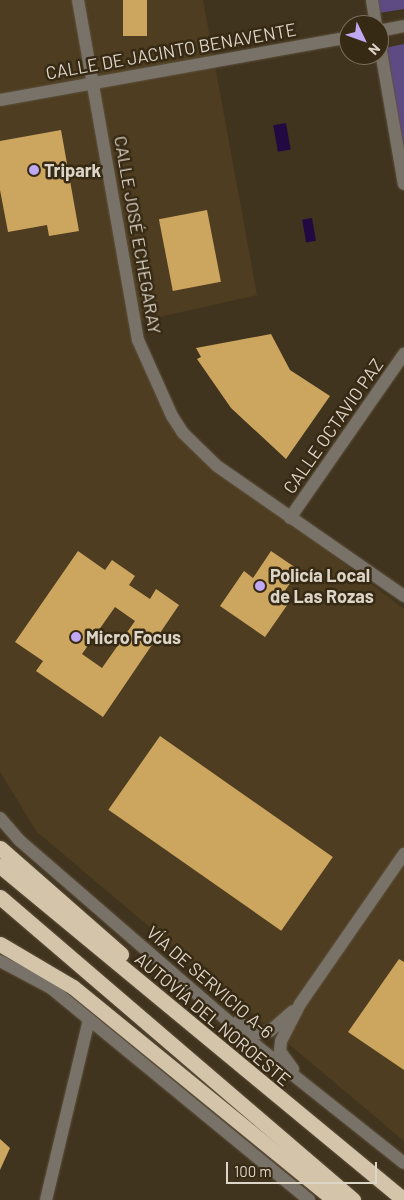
<!DOCTYPE html>
<html>
<head>
<meta charset="utf-8">
<style>
  body { margin:0 }
  #map { position:relative; width:404px; height:1200px; overflow:hidden; background:#41341e; font-family:Barlow,sans-serif }
  div>[style] { position:absolute }
  .built>* { inset:0; background:#4e3d20 }
  .green>* { inset:0; background:#5f4b84 }
  .water>* { inset:0; background:#230942; transform-origin:0 0 }
  .building>* { inset:0; background:#cca55f; transform-origin:0 0 }
  .roads { filter:drop-shadow(0 0 1px #5d513d) drop-shadow(0 0 1px #5d513d) }
  .minor>* { height:12px; margin:-6px; padding:0 6px; transform-origin:6px; border-radius:6px; background:#797268 }
  .highway>* { height:15px; margin:-7.5px; padding:0 7.5px; transform-origin:7.5px; border-radius:7.5px; background:#d4c4aa }
  .dots>* { width:14px; height:14px; translate:-50% -50%; box-sizing:border-box; border:2px solid #372a14; border-radius:50% }
  span { translate:-50% -50%; white-space:nowrap; text-align:center; line-height:1.15; -webkit-text-stroke:5px #372a14; paint-order:stroke }
  .street-label { font-size:18px; color:#ddd5c8 }
  .poi-label { font-size:18px; color:#ddd5c8; font-weight:700 }
  .left { translate:0 -50%; text-align:left }
  .north { position:absolute; left:339px; top:15px; width:50px; height:50px; box-sizing:border-box; background:#372a14; border:1px solid #796e5c; border-radius:50%; rotate:132deg; font-size:14px; font-weight:700; line-height:20px; text-align:center; color:#ddd5c8 }
  .north::after { content:''; display:block; margin:auto; width:18px; height:22px; background:#c1a8f3; clip-path:polygon(50% 0,100% 100%,50% 72%,0 100%) }
  .scale { position:absolute; left:226px; top:1162px; width:151px; height:22px; box-sizing:border-box; border:2px solid #ddd5c8; border-top:0; padding-left:6px; font-size:15px; line-height:18px; white-space:nowrap; color:#ddd5c8; -webkit-text-stroke:4px #372a14; paint-order:stroke }
</style>
</head>
<body>
<div id="map">
  <div class="built">
    <i style="clip-path:polygon(0 0,203px 0,257px 295px,128px 324px,188px 445px,404px 609px,404px 1141px,37px 832px,0 772px)"></i>
  </div>
  <div class="green">
    <i style="clip-path:polygon(377px 0,404px 0,404px 9px,379px 13px)"></i>
    <i style="clip-path:polygon(404px 44px,404px 149px,385px 48px)"></i>
  </div>
  <div class="water">
    <i style="left:286px;top:123px;width:27px;height:13px;rotate:80deg"></i>
    <i style="left:312px;top:218px;width:23px;height:10px;rotate:80deg"></i>
  </div>
  <div class="building">
    <i style="left:123px;top:0;width:24px;height:36px"></i>
    <i style="clip-path:polygon(61px 130px,79px 231px,49px 236px,47px 225px,8px 232px,0 190px,0 141px)"></i>
    <i style="left:207px;top:210px;width:73px;height:49px;rotate:79deg"></i>
    <i style="clip-path:polygon(271px 334px,290px 370px,330px 396px,286px 459px,231px 408px,197px 359px,201px 357px,196px 348px)"></i>
    <i style="clip-path:polygon(evenodd,78px 551px,105px 570px,112px 560px,135px 576px,129px 585px,150px 599px,156px 589px,179px 605px,103px 717px,36px 671px,43px 661px,15px 642px,78px 551px,115px 607px,135px 621px,102px 668px,82px 654px,115px 607px)"></i>
    <i style="clip-path:polygon(271px 551px,299px 570px,282px 595px,290px 601px,265px 637px,220px 606px,244px 571px,253px 578px)"></i>
    <i style="left:160px;top:736px;width:211px;height:90px;rotate:35deg"></i>
    <i style="clip-path:polygon(399px 959px,404px 962px,404px 1070px,348px 1032px)"></i>
    <i style="clip-path:polygon(0 1139px,10px 1148px,0 1170px)"></i>
  </div>
  <div class="roads">
    <div class="minor">
      <i style="left:78px;top:0;width:345px;rotate:80deg"></i>
      <i style="left:138px;top:340px;width:83px;rotate:65.9deg"></i>
      <i style="left:172px;top:416px;width:20px;rotate:57deg"></i>
      <i style="left:183px;top:433px;width:47px;rotate:44.1deg"></i>
      <i style="left:217px;top:466px;width:228px;rotate:34.8deg"></i>
      <i style="left:372px;top:0;width:25px;rotate:81deg"></i>
      <i style="left:379px;top:31px;width:25px;rotate:-11deg"></i>
      <i style="left:379px;top:40px;width:146px;rotate:80.2deg"></i>
      <i style="left:0;top:100px;width:355px;rotate:-10.2deg"></i>
      <i style="left:290px;top:518px;width:200px;rotate:-55.2deg"></i>
      <i style="left:0;top:818px;width:29px;rotate:49deg"></i>
      <i style="left:19px;top:840px;width:316px;rotate:40.9deg"></i>
      <i style="left:258px;top:1047px;width:186px;rotate:38.5deg"></i>
      <i style="left:0;top:961px;width:58px;rotate:27.9deg"></i>
      <i style="left:51px;top:988px;width:334px;rotate:39.4deg"></i>
      <i style="left:238px;top:1022px;width:23px;rotate:29deg"></i>
      <i style="left:258px;top:1033px;width:12px;rotate:-9deg"></i>
      <i style="left:270px;top:1031px;width:30px;rotate:-41deg"></i>
      <i style="left:293px;top:1069px;width:22px;rotate:-126deg"></i>
      <i style="left:280px;top:1051px;width:10px;rotate:-84deg"></i>
      <i style="left:281px;top:1041px;width:42px;rotate:-62.8deg"></i>
      <i style="left:300px;top:1004px;width:183px;rotate:-55.3deg"></i>
      <i style="left:46px;top:1200px;width:186px;rotate:-76.6deg"></i>
    </div>
    <div class="highway">
      <i style="left:0;top:848px;width:161px;rotate:41.2deg"></i>
      <i style="left:0;top:866px;width:524px;rotate:39.58deg"></i>
      <i style="left:0;top:897px;width:465px;rotate:40.6deg"></i>
      <i style="left:0;top:944px;width:85px;rotate:30.5deg"></i>
      <i style="left:73px;top:987px;width:337px;rotate:39.2deg"></i>
    </div>
  </div>
  <div class="dots">
    <i style="left:34px;top:170px;background:#c1a8f3"></i>
    <i style="left:260px;top:586px;background:#c1a8f3"></i>
    <i style="left:76px;top:637px;background:#c1a8f3"></i>
  </div>
  <div class="street-label">
    <span style="left:171px;top:51px;rotate:-10deg">CALLE DE JACINTO BENAVENTE</span>
    <span style="left:138px;top:235px;rotate:80deg">CALLE JOSÉ ECHEGARAY</span>
    <span style="left:333px;top:426px;rotate:-55deg">CALLE OCTAVIO PAZ</span>
    <span style="left:210px;top:982px;rotate:41deg">VÍA DE SERVICIO A-6</span>
    <span style="left:213px;top:1019px;rotate:40deg">AUTOVÍA DEL NOROESTE</span>
  </div>
  <div class="poi-label">
    <span class="left" style="left:44px;top:170px">Tripark</span>
    <span class="left" style="left:270px;top:586px">Policía Local<br>de Las Rozas</span>
    <span class="left" style="left:86px;top:637px">Micro Focus</span>
  </div>
  <div class="north">N</div>
  <div class="scale">100 m</div>
</div>
</body>
</html>
